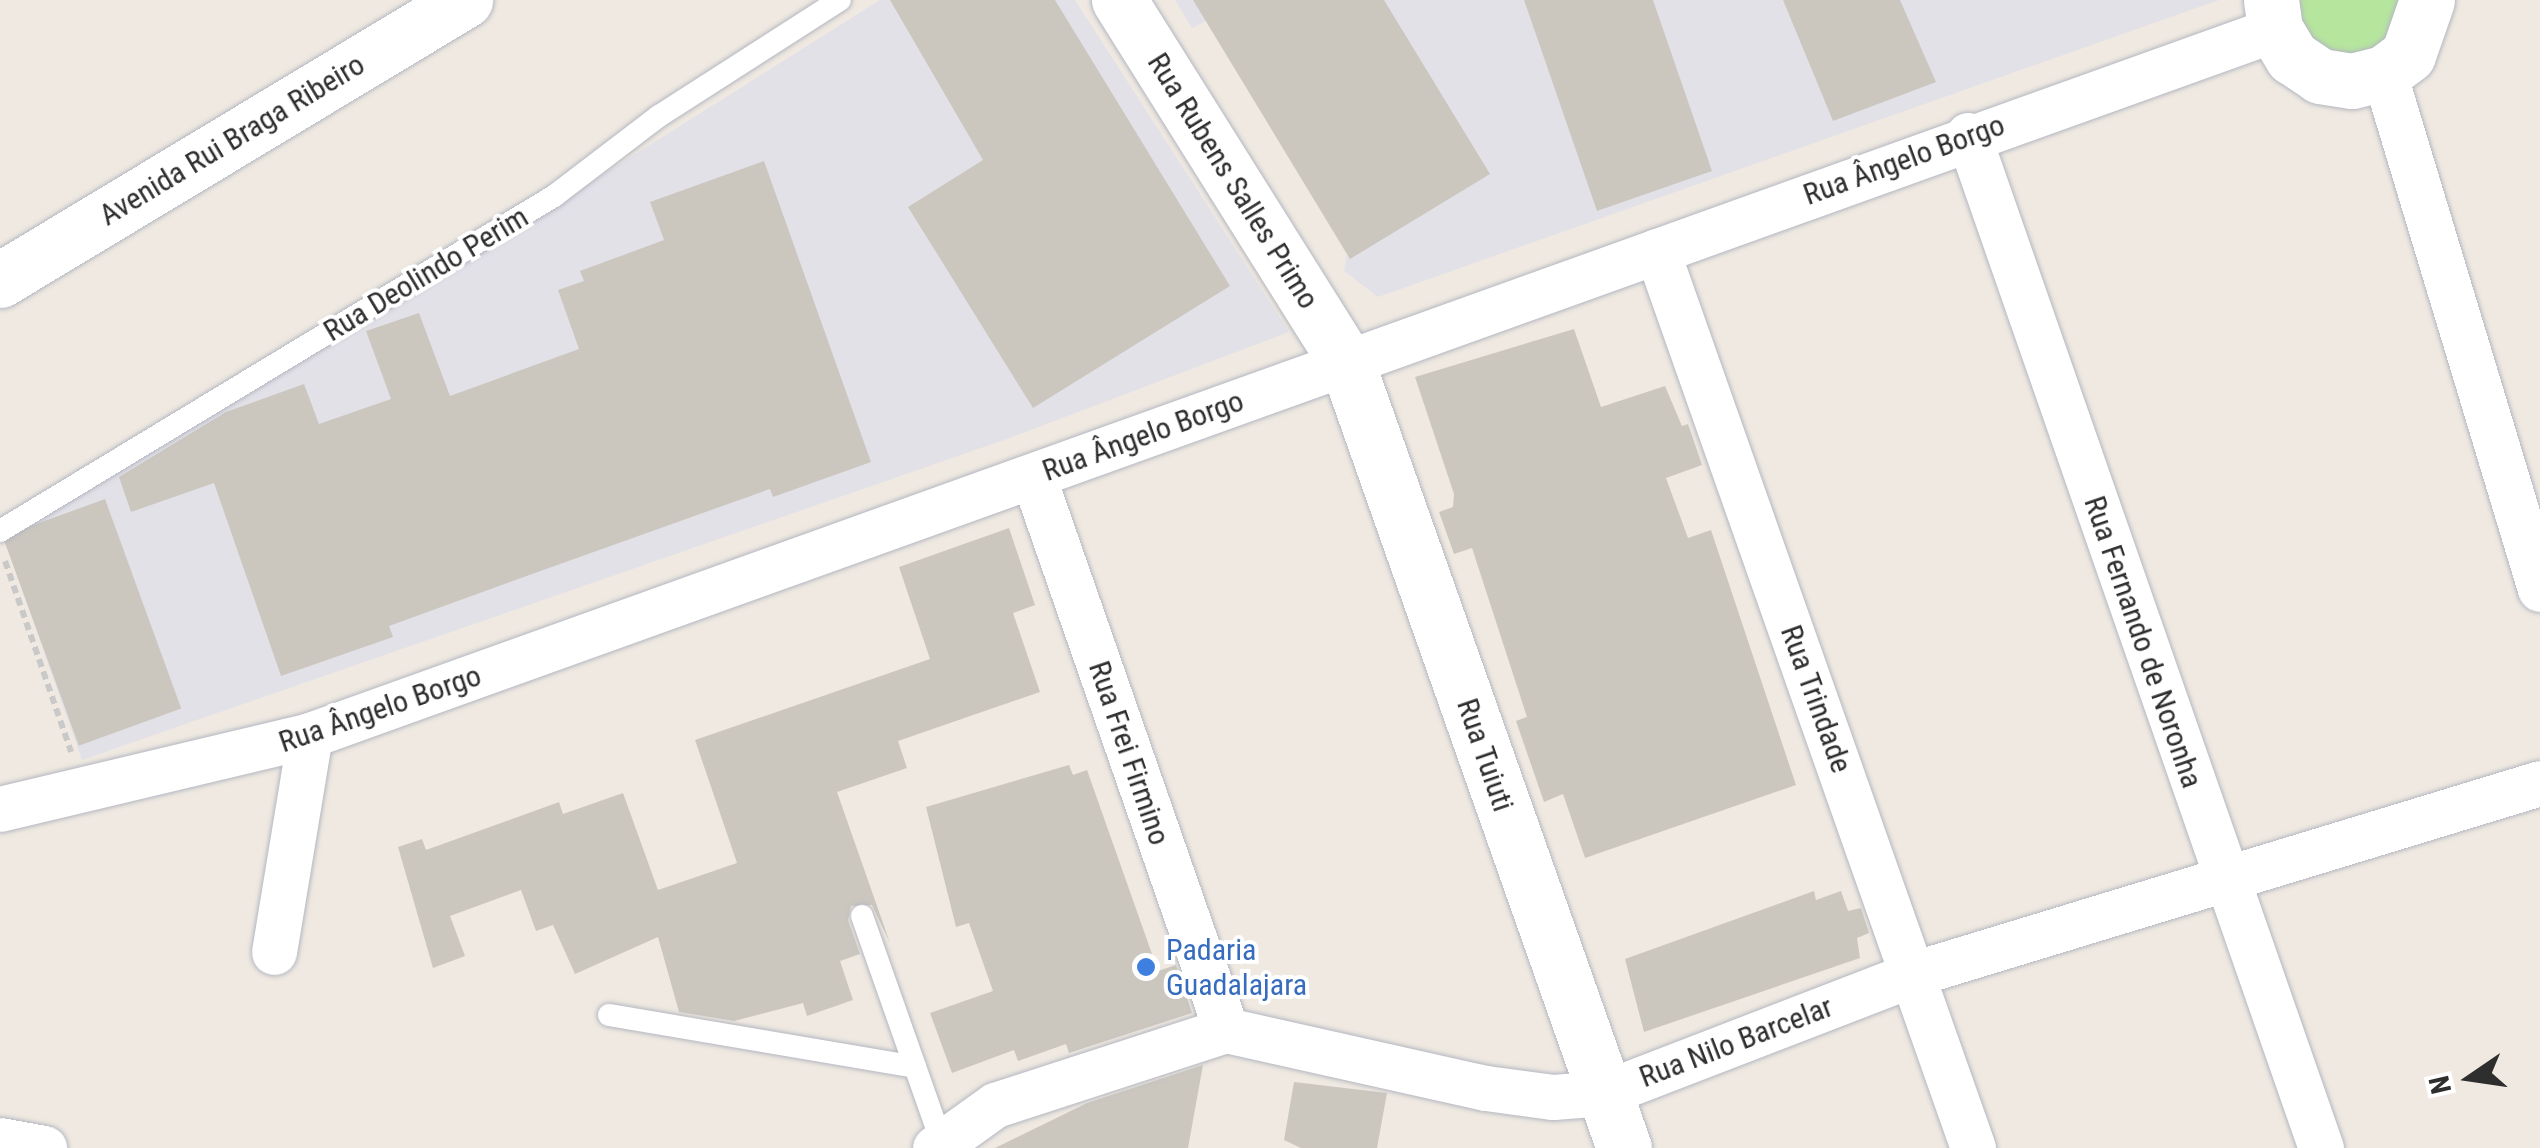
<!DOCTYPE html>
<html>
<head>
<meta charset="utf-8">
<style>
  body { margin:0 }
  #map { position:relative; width:2540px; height:1148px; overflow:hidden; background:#efe9e1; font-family:"Roboto Condensed",sans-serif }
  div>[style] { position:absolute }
  .industrial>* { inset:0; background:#e3e1e8 }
  .green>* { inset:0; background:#b6e59e }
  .building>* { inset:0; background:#cbc7bf; transform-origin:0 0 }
  .path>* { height:6px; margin-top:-3px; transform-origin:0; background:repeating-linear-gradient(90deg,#c9c9c9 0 8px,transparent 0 13px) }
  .roads { filter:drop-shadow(0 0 2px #b4b7c1) drop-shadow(0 0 2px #b4b7c1) }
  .lane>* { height:22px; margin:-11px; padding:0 11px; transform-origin:11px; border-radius:11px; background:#fff }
  .street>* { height:45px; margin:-22.5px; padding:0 22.5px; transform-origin:22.5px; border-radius:22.5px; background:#fff }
  .secondary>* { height:55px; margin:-27.5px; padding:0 27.5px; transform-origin:27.5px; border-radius:27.5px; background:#fff }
  .dots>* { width:28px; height:28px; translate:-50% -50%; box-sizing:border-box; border:5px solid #fff; border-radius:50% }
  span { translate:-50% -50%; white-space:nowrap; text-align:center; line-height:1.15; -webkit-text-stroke:8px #fff; paint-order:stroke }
  .street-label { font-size:30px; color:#2e2e2e }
  .shop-label { font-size:30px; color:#366cbe }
  .left { translate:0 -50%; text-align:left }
  .north { position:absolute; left:2420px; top:1028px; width:100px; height:100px; -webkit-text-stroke:8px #fff; paint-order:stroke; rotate:257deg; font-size:28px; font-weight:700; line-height:40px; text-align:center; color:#2e2e2e }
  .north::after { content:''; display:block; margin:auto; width:35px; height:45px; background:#2e2e2e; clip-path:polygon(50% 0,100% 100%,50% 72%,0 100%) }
</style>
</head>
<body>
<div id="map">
  <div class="industrial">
    <i style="clip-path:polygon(880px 0,1075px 0,1289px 332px,1004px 440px,82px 760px,3px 536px,419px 290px)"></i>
    <i style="clip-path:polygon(1175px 0,2219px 0,1378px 297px,1344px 271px,1347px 254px,1206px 21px,1192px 28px)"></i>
  </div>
  <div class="green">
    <i style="clip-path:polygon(2294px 0,2401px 0,2386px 40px,2359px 56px,2327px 53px,2303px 33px)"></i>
  </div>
  <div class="building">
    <i style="clip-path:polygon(890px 0,1055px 0,1230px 286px,1033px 408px,908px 207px,983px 160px)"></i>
    <i style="clip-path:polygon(1193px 0,1384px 0,1490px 174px,1350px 259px)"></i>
    <i style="clip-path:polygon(1524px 0,1653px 0,1712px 171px,1597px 211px)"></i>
    <i style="clip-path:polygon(1783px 0,1900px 0,1936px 82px,1833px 121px)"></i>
    <i style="clip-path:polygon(764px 161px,871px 462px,773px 497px,770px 489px,521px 578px,389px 626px,393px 637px,281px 676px,214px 483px,131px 512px,119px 477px,226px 412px,304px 384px,319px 424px,391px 399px,366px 331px,419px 313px,450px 396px,579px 349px,558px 290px,584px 281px,580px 271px,664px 240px,650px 202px)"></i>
    <i style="clip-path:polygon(1574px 329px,1601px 407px,1665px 386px,1682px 426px,1688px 424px,1702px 465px,1666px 478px,1688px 538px,1711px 530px,1796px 785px,1585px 858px,1563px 794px,1544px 802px,1516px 721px,1527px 717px,1472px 548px,1454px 554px,1439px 512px,1453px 507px,1454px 494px,1415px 377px)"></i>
    <i style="left:105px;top:499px;width:223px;height:109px;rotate:70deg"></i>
    <i style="clip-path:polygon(1009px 528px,1035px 605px,1013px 613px,1040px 692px,898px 741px,907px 768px,837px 792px,890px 943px,872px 905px,851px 906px,848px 920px,860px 954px,840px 961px,853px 1000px,807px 1016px,803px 1003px,734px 1021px,679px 1012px,658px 937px,575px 974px,553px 925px,536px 931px,521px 890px,450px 916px,465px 956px,433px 968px,398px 847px,422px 839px,426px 850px,559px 802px,563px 814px,623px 793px,658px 890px,737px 863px,695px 740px,930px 659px,899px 567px)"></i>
    <i style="clip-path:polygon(1069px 765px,1073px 775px,1087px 770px,1158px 971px,1176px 965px,1192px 1013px,1069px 1053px,1066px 1044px,1018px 1061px,1014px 1050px,952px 1073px,930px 1013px,993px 991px,969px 923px,956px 927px,926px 807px)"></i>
    <i style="clip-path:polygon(1814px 891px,1816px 900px,1841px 891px,1848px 911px,1861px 908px,1869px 933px,1857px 938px,1860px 958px,1644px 1032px,1625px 959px)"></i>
    <i style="clip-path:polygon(1203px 1065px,1188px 1148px,995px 1148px,1087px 1103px)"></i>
    <i style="clip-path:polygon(1294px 1082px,1387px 1093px,1377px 1148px,1301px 1148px,1284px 1140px)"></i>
  </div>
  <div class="path">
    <i style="left:5px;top:561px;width:202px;rotate:70.9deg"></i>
  </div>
  <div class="roads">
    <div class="lane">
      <i style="left:0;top:531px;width:647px;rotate:-31.16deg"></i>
      <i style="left:554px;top:196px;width:132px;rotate:-37.3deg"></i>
      <i style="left:659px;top:116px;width:215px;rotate:-32.7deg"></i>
      <i style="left:862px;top:916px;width:238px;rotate:70.6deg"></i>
      <i style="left:609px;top:1015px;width:310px;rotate:9.6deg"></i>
    </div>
    <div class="street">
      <i style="left:2384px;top:73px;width:539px;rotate:73.18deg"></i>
      <i style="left:1968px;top:135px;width:1073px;rotate:70.79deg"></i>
      <i style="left:1657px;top:251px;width:951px;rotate:70.59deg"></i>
      <i style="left:1033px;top:476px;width:587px;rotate:70.79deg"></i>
      <i style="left:0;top:809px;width:319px;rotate:-13.4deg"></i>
      <i style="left:310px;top:735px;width:2088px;rotate:-19.76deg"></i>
      <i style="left:274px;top:952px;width:220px;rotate:-80.6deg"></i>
      <i style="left:0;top:1140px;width:45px;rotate:10.3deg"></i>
      <i style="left:935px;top:1148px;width:74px;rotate:-35.6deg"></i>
      <i style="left:995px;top:1105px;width:243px;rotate:-18deg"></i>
      <i style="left:1226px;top:1030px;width:266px;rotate:12.6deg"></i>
      <i style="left:1486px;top:1088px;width:68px;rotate:7.7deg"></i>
      <i style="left:1553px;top:1097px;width:52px;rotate:-4.4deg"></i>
      <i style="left:1605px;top:1093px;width:330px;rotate:-21.1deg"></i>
      <i style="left:1913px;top:974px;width:655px;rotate:-16.94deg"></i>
    </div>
    <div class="secondary">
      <i style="left:1119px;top:0;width:429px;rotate:57.9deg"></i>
      <i style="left:1347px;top:363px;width:832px;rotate:70.56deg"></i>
      <i style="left:2271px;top:0;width:29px;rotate:82deg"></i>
      <i style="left:2275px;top:29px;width:33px;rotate:59deg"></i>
      <i style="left:2292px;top:57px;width:34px;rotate:34deg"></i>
      <i style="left:2320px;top:76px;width:32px;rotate:9deg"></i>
      <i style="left:2352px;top:81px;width:33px;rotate:-14deg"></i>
      <i style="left:2384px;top:73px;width:30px;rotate:-37deg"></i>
      <i style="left:2408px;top:55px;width:58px;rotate:-70.9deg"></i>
      <i style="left:0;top:280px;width:543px;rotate:-31.05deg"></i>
    </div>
  </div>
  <div class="dots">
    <i style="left:1146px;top:967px;background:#3f7fe0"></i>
  </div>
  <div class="street-label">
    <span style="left:232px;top:140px;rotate:-31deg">Avenida Rui Braga Ribeiro</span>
    <span style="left:1904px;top:160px;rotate:-20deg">Rua Ângelo Borgo</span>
    <span style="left:1233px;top:181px;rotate:58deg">Rua Rubens Salles Primo</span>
    <span style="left:426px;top:274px;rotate:-31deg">Rua Deolindo Perim</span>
    <span style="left:1143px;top:436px;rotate:-20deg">Rua Ângelo Borgo</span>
    <span style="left:2143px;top:642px;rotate:71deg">Rua Fernando de Noronha</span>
    <span style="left:1816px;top:699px;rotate:70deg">Rua Trindade</span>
    <span style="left:380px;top:709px;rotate:-19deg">Rua Ângelo Borgo</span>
    <span style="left:1129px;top:753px;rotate:71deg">Rua Frei Firmino</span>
    <span style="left:1485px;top:755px;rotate:71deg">Rua Tuiuti</span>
    <span style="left:1736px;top:1042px;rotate:-21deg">Rua Nilo Barcelar</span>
  </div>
  <div class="shop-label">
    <span class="left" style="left:1166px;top:967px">Padaria<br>Guadalajara</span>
  </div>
  <div class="north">N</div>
</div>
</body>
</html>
